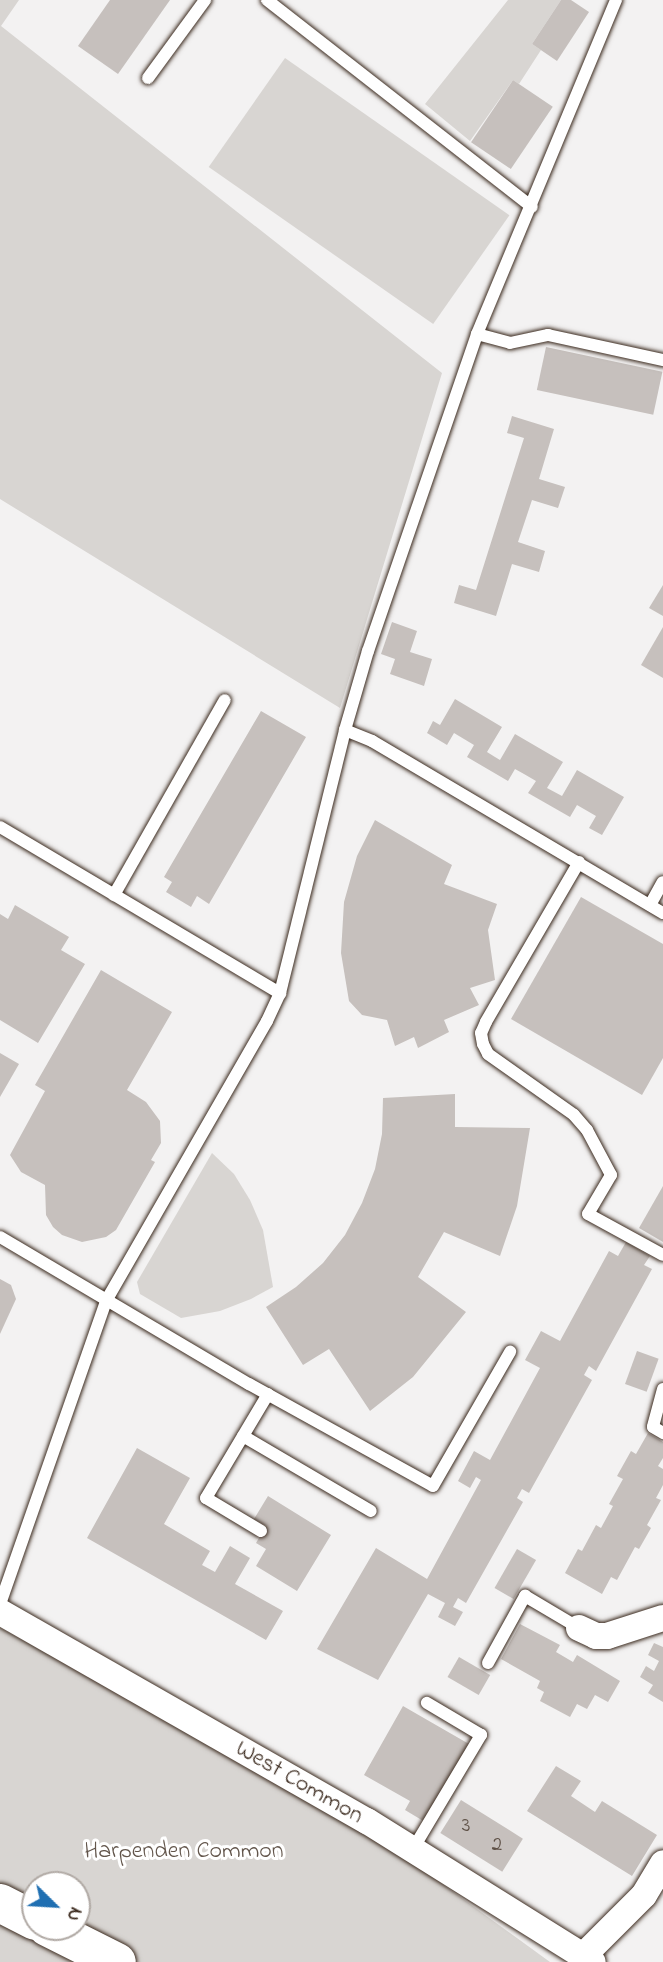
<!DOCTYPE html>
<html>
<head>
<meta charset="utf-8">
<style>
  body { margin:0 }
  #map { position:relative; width:663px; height:1962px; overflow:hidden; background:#f3f2f2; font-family:"Indie Flower",sans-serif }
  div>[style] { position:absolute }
  .green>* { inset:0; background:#d8d5d2; transform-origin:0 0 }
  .building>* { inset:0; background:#c6c0bd; transform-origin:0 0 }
  .roads { filter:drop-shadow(0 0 2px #3b2a1e) drop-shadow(0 0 2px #3b2a1e) }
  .lane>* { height:12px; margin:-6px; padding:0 6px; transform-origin:6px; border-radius:6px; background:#fff }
  .street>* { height:26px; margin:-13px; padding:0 13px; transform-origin:13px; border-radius:13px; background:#fff }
  .primary>* { height:38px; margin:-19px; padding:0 19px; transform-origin:19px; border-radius:19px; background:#fff }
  span { translate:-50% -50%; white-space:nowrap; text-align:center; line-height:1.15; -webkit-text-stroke:6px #fff; paint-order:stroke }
  .number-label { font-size:21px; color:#5e5046 }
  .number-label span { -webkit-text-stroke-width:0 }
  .street-label { font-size:24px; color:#3b2a1e }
  .park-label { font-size:24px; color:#62554b }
  .north { position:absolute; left:21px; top:1871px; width:70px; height:70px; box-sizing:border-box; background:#fff; border:2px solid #b1aaa5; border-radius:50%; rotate:114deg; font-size:19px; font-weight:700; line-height:28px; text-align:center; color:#3b2a1e }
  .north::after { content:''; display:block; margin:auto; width:24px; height:32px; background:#1f6fb2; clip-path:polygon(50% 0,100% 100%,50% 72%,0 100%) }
</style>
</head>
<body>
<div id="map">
  <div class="green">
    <i style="clip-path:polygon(0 0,19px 0,1px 26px,442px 373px,340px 708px,0 499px)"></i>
    <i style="clip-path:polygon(508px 0,561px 0,532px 44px,541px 50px,519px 84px,513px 80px,470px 141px,425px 104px)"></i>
    <i style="left:285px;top:58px;width:274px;height:133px;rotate:35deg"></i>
    <i style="clip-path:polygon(212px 1153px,234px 1174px,250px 1200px,263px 1230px,273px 1287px,251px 1299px,220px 1311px,181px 1318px,140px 1294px,137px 1282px)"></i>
    <i style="clip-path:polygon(evenodd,0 1628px,351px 1818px,550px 1962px,0 1962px,0 1628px,35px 1885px,77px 1885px,77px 1927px,35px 1927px,35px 1885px)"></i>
  </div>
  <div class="building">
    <i style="clip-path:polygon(110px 0,170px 0,118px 74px,78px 46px)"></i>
    <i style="clip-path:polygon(561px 0,571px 0,589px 12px,557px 61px,532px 44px)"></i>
    <i style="left:513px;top:80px;width:48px;height:75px;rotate:34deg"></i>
    <i style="left:546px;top:347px;width:119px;height:44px;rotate:12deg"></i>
    <i style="clip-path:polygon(512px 416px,554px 429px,539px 479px,565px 487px,558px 508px,532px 500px,518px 542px,545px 551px,539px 572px,512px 564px,496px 616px,454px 603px,459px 585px,476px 590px,524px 438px,507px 433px)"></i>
    <i style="clip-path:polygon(663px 585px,663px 616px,649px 608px)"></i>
    <i style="clip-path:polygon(392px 622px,417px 631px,410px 652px,432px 659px,424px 686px,390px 674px,395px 659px,381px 654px)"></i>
    <i style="clip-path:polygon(663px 627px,663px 678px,641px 665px)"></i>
    <i style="clip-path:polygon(455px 699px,502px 727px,487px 752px,495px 757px,500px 760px,515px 734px,563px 762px,547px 788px,562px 796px,577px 770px,624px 797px,602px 835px,589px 828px,596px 816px,577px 805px,570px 817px,528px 793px,536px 781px,524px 774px,515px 769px,508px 781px,467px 757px,474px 745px,454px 733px,447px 745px,427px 733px,433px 721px,440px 725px)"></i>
    <i style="clip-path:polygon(261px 711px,306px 737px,209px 904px,197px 896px,191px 907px,166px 892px,172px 882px,164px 877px)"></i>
    <i style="clip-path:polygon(375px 820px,452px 865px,444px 884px,497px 904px,488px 930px,495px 980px,470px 988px,479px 1005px,444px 1020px,449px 1032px,418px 1048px,414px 1037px,395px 1046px,387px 1020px,362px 1015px,349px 1001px,341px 953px,344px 902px,357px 856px)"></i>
    <i style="clip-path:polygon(581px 897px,663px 944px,663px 1058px,642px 1095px,511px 1019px)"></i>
    <i style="clip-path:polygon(15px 905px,69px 937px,61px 950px,85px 964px,38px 1043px,0 1020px,0 914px,8px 919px)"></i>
    <i style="clip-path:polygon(101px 970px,172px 1012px,127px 1090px,146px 1102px,160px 1121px,161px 1143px,151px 1160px,155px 1162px,116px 1230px,106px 1237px,82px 1242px,62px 1235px,53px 1227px,46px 1215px,45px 1185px,21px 1172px,10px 1155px,45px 1091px,35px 1085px)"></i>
    <i style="clip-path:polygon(0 1053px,19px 1064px,0 1097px)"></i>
    <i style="clip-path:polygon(455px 1094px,455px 1127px,530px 1128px,517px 1206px,500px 1256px,444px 1232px,418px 1277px,466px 1312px,413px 1377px,370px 1411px,329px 1349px,303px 1365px,266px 1307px,296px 1287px,323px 1263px,345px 1235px,362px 1203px,375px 1169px,382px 1134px,383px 1098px)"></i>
    <i style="clip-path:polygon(663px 1186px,663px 1242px,639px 1228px)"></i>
    <i style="clip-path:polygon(626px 1242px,650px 1256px,644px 1265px,652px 1269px,596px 1371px,589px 1366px,584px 1375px,592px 1380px,529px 1493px,522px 1489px,517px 1498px,523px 1502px,466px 1603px,458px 1598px,453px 1607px,463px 1612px,455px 1626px,438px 1617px,445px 1603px,428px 1594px,378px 1680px,317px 1649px,376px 1548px,427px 1579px,481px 1480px,476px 1477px,470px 1488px,458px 1481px,474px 1451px,490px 1460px,540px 1368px,525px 1360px,541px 1331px,560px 1341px,609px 1251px,618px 1256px)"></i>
    <i style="clip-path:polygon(0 1279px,11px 1285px,16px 1299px,0 1334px)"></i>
    <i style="left:637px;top:1351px;width:23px;height:35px;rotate:20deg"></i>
    <i style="clip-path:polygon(648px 1433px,663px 1442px,663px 1458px,658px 1466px,663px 1469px,663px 1485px,656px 1498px,661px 1500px,647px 1525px,651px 1528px,639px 1549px,635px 1547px,617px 1580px,611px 1577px,602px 1594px,565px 1573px,578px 1549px,582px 1551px,596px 1525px,601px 1528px,613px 1506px,609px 1504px,623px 1479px,617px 1476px,631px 1451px,636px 1454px)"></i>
    <i style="clip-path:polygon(137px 1448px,190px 1478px,164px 1524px,210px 1551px,202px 1565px,215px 1572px,230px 1546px,250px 1558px,235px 1584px,283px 1611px,266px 1640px,87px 1538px)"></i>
    <i style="clip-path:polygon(268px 1496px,331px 1535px,297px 1591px,256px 1566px,266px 1549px,256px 1543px,266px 1526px,254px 1519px)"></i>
    <i style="left:517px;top:1549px;width:22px;height:45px;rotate:30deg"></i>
    <i style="clip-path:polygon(520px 1624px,560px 1645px,556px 1652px,573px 1662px,577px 1655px,620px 1681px,608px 1702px,595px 1695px,587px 1709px,577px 1704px,570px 1717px,540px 1701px,544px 1692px,537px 1688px,540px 1681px,501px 1659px)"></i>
    <i style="clip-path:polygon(654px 1643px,663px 1647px,663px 1702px,648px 1693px,653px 1685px,640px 1677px,646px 1666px,654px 1671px,659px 1661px,648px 1655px)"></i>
    <i style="left:459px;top:1657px;width:36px;height:23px;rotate:30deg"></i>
    <i style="clip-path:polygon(403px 1706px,469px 1744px,425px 1822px,405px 1810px,410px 1801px,364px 1775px)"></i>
    <i style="clip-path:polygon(556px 1766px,581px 1781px,571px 1796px,595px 1812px,602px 1801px,657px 1835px,632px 1876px,527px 1811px)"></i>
    <i style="left:461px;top:1800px;width:73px;height:39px;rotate:32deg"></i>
  </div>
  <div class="roads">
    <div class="lane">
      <i style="left:267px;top:0;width:336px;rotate:38deg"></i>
      <i style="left:148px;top:78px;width:97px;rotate:-53.8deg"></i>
      <i style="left:477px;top:334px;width:34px;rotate:15deg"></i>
      <i style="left:510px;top:343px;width:39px;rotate:-12deg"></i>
      <i style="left:548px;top:335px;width:118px;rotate:12.3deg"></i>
      <i style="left:345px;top:730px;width:29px;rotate:22deg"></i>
      <i style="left:372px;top:741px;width:338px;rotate:30.6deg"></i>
      <i style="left:0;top:827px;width:326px;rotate:30.7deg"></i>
      <i style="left:579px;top:862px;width:185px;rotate:120.2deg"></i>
      <i style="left:486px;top:1022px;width:12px;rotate:114deg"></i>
      <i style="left:481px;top:1033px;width:11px;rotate:80deg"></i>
      <i style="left:483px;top:1044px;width:11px;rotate:63deg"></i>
      <i style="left:488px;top:1054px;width:105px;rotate:35.3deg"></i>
      <i style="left:574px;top:1115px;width:20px;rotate:49deg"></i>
      <i style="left:587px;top:1130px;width:51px;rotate:61.9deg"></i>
      <i style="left:611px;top:1175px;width:45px;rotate:120.5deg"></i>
      <i style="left:588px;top:1214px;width:85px;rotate:28.7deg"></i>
      <i style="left:114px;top:895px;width:224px;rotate:-60.4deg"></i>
      <i style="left:650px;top:905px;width:26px;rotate:-61deg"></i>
      <i style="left:0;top:1237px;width:289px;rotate:30.6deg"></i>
      <i style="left:249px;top:1384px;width:210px;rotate:29deg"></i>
      <i style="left:433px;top:1486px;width:155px;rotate:-60.1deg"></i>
      <i style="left:663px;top:1389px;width:39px;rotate:105deg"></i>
      <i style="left:653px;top:1427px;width:12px;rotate:31deg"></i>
      <i style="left:243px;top:1436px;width:148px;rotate:30.4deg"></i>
      <i style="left:261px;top:1531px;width:64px;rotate:-149deg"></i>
      <i style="left:206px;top:1498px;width:121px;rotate:-59.2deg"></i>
      <i style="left:0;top:1604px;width:321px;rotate:-70.7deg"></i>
      <i style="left:106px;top:1301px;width:323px;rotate:-60.1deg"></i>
      <i style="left:267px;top:1021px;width:31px;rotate:-65deg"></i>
      <i style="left:280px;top:993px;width:271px;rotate:-76.1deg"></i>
      <i style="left:345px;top:730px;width:82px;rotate:-73.8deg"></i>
      <i style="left:368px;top:651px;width:335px;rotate:-71deg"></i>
      <i style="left:477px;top:334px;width:362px;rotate:-67.4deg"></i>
      <i style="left:488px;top:1663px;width:77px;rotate:-61.1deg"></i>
      <i style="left:525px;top:1596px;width:63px;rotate:30.7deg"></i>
      <i style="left:413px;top:1849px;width:133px;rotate:-59.2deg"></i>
      <i style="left:481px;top:1735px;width:63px;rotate:-149.3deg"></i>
    </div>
    <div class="street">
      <i style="left:0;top:1612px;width:422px;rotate:29.7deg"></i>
      <i style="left:367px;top:1821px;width:266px;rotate:32deg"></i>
      <i style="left:579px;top:1628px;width:19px;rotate:25deg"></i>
      <i style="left:596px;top:1636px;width:11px"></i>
      <i style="left:607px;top:1636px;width:59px;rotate:-17.8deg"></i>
      <i style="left:583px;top:1956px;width:86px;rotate:-45deg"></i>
      <i style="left:644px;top:1895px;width:37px;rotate:-59deg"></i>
    </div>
    <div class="primary">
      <i style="left:0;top:1903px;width:39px;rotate:27deg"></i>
      <i style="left:47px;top:1927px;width:78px;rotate:26.6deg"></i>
    </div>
  </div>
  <div class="number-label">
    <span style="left:466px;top:1826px">3</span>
    <span style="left:497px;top:1845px">2</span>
  </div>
  <div class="street-label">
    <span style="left:299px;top:1783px;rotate:30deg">West Common</span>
  </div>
  <div class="park-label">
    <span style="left:184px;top:1852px">Harpenden Common</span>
  </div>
  <div class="north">N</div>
</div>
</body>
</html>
